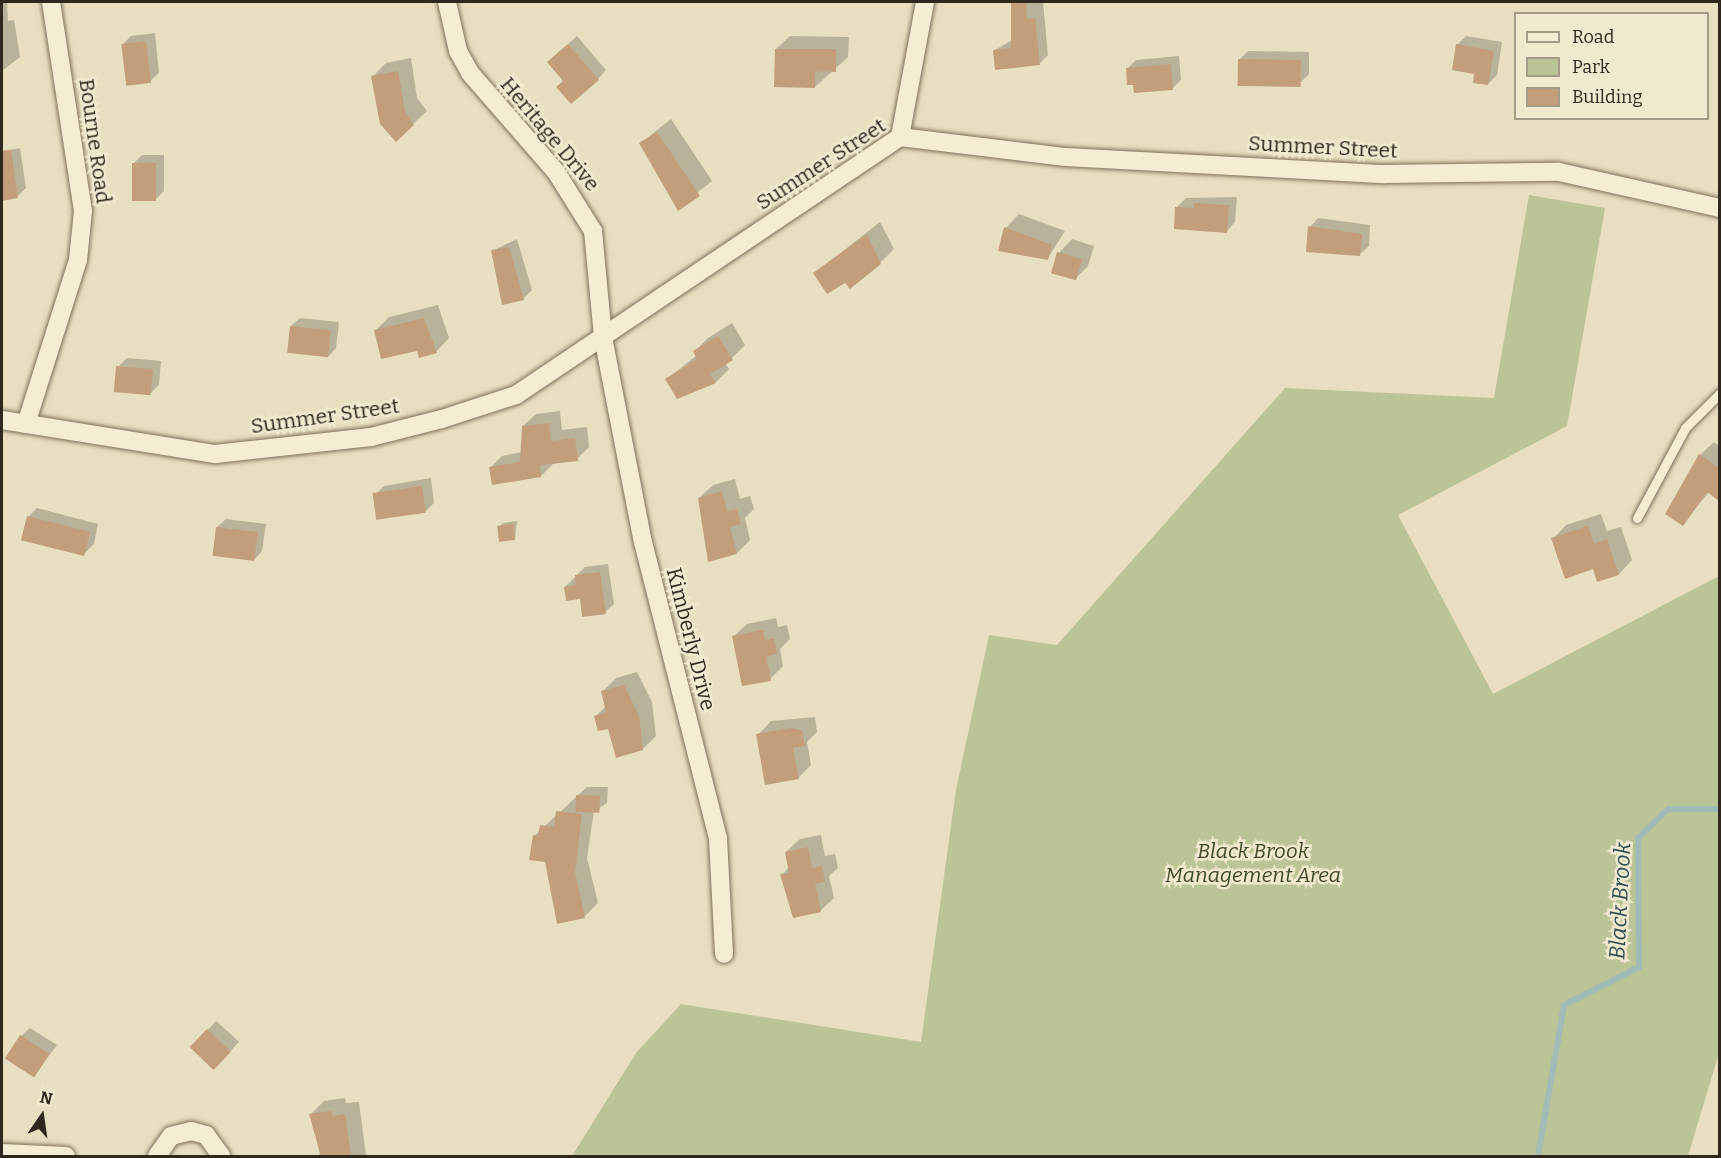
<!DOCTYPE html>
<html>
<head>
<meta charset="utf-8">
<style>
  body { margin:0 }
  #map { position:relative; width:1721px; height:1158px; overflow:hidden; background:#e8dfc1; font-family:Bitter,serif }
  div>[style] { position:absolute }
  .green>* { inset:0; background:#bbc497 }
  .shadow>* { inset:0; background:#0003; transform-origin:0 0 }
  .stream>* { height:6px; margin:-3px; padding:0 3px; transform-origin:3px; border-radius:3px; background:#a3bbb6 }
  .building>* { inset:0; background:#c29e7b; transform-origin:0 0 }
  .roads { filter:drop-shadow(0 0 2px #7f715b) drop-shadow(0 0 2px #7f715b) }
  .lane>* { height:9px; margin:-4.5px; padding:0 4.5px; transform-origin:4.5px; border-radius:4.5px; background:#f4edd3 }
  .street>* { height:18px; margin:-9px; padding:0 9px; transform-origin:9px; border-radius:9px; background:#f4edd3 }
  span { translate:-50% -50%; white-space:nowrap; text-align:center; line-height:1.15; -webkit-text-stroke:5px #f0e9d0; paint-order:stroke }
  .street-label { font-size:21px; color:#30281d }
  .park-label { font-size:21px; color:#3f4b26; font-style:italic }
  .water-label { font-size:22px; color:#2e4e4f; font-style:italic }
  .frame { position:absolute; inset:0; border:3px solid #30281d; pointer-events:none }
  .legend { position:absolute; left:1514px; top:12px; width:195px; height:108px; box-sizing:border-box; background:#f0e9d0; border:2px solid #a39c88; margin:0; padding:8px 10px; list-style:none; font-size:18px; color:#30281d }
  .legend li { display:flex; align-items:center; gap:12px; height:30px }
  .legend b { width:30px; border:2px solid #a39c88 }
  .north { position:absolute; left:12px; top:1086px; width:60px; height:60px; -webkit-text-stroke:4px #f0e9d0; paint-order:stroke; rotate:13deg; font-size:16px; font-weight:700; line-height:24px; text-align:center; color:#30281d }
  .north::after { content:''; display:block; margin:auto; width:21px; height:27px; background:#30281d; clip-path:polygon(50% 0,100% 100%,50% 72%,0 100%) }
</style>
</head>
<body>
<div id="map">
  <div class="green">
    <i style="clip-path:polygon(1529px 195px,1605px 208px,1567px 426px,1398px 515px,1493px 694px,1719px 576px,1719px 1053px,1688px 1156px,572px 1156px,636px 1053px,681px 1004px,921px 1042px,956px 790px,989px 635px,1057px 645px,1285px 388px,1494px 398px)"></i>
  </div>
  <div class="shadow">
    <i style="clip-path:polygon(2px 2px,7px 2px,8px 21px,14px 20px,20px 57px,2px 71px)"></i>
    <i style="clip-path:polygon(1011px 2px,1043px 2px,1048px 55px,1040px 63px,995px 50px,1012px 40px)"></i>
    <i style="clip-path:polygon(155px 33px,159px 73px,150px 81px,122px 45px,131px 36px)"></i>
    <i style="clip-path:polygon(577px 36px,606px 70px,598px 79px,565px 80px,557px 54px)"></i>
    <i style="clip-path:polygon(790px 36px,849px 37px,848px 57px,815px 87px,776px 49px)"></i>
    <i style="clip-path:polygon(1466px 36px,1502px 42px,1497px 75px,1488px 84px,1457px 45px)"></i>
    <i style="clip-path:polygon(1248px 51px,1309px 52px,1309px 74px,1300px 83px,1239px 60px)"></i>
    <i style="clip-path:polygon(1179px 56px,1181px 80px,1172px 89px,1127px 69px,1136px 60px)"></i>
    <i style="clip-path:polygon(411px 58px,417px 98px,427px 111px,413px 124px,373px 76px,386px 63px)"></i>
    <i style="clip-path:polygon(671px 119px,712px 181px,678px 208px,641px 143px)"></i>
    <i style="clip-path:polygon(20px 148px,26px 188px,17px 197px,2px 199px,2px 151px)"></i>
    <i style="clip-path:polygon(142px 155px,164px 155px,164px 191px,155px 200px,133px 164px)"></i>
    <i style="clip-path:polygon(1237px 197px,1235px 222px,1227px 231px,1177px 207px,1186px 198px)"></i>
    <i style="clip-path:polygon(1019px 214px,1065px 231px,1048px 258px,1006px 228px)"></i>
    <i style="clip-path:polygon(1318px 218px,1370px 225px,1369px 246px,1360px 254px,1310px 227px)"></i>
    <i style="clip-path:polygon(880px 222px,894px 249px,880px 263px,846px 281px,815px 273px)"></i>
    <i style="clip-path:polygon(517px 239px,532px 290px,523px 299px,492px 251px)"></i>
    <i style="clip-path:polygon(1072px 239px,1094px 246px,1088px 266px,1074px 280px,1059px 253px)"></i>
    <i style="clip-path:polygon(438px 305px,449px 338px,436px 352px,375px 331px,389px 317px)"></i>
    <i style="clip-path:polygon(300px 318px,339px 322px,336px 348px,328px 357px,291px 326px)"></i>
    <i style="clip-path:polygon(732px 323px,745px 345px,726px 364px,729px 369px,716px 382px,678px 397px,667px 379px,697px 355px,695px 351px,708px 338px)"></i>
    <i style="clip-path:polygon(127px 358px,161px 361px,159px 385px,150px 394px,118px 367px)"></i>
    <i style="clip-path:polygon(560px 411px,562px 430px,587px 427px,589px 447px,577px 459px,553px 464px,541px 476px,490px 468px,502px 456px,522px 452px,523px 426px,536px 414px)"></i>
    <i style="clip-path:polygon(1714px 442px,1720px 447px,1720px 496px,1709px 492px,1683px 524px,1700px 455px)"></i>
    <i style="clip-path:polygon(431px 478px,434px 503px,426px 511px,375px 495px,384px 486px)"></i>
    <i style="clip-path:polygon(735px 479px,740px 499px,750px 496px,754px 509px,745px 518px,750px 540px,737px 553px,699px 498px,713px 485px)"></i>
    <i style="clip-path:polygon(37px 508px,98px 524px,94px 544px,85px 553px,24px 539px,29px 516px)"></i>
    <i style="clip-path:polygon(1601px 514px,1607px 531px,1621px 527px,1632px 560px,1619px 574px,1598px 580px,1594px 567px,1553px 539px,1566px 525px)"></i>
    <i style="clip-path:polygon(226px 519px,266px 524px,262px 551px,254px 560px,217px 527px)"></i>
    <i style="clip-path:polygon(517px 521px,515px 539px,499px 527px,503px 523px)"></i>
    <i style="clip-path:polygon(608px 564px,614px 604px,605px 612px,565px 587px,585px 567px)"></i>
    <i style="clip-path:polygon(776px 618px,778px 627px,787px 625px,790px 639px,780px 649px,783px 666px,770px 679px,733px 637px,747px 624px)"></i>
    <i style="clip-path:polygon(637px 672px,652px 702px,656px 736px,643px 749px,596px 716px,606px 706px,602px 692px,616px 678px)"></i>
    <i style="clip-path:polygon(815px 717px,817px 732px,807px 742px,811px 765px,798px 778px,758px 735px,771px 721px)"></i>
    <i style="clip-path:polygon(587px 787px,608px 787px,607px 803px,594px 811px,587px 858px,598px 903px,585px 916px,558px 922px,546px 861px,534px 836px)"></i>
    <i style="clip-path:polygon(821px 835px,825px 856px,835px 854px,838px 868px,829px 876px,834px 898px,820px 911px,782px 875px,789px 867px,786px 852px,800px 839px)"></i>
    <i style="left:216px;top:1021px;width:31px;height:35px;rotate:42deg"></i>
    <i style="clip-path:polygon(30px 1028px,57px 1045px,34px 1076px,21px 1036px)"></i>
    <i style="clip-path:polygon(345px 1098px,346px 1103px,359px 1102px,366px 1156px,320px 1156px,311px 1114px,324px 1101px)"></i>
  </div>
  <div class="stream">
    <i style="left:1538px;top:1156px;width:153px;rotate:-80.2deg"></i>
    <i style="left:1564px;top:1005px;width:84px;rotate:-26.9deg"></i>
    <i style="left:1639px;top:967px;width:129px;rotate:-90.4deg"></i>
    <i style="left:1638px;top:838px;width:42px;rotate:-44deg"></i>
    <i style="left:1668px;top:809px;width:52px"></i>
  </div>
  <div class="building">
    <i style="clip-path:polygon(1011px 2px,1026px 2px,1027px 19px,1035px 18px,1040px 65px,995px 70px,993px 50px,1011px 48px)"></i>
    <i style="left:146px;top:41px;width:42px;height:25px;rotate:83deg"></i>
    <i style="clip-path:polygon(568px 44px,599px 80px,571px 104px,556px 87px,563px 81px,547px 62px)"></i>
    <i style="clip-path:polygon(1456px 44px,1494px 51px,1488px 85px,1473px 83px,1474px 74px,1452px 70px)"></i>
    <i style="clip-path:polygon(775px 49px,836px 49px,836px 72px,815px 71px,815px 88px,774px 87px)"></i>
    <i style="left:1238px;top:59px;width:63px;height:27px;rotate:1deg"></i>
    <i style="clip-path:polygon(1171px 64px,1173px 90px,1134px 93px,1133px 85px,1127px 85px,1126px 68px)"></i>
    <i style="clip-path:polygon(398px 71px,405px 111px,414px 125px,396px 142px,380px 124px,371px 76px)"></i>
    <i style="clip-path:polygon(657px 132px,700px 196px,678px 211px,639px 143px)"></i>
    <i style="clip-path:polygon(11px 150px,18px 198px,2px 201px,2px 151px)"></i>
    <i style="left:132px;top:163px;width:24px;height:38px"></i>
    <i style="clip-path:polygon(1194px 203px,1229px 205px,1227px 233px,1174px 229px,1175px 207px,1194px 208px)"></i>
    <i style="clip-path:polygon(1308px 226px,1362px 234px,1360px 256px,1306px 252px)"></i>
    <i style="clip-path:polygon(1004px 227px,1052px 245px,1048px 260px,998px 251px)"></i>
    <i style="clip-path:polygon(867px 234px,881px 264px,850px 289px,845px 283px,827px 294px,813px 273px)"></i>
    <i style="clip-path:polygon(509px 247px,524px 300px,502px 305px,491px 250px)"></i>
    <i style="left:1057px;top:252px;width:26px;height:22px;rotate:16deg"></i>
    <i style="clip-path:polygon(424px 318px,437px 353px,419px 358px,417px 351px,381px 359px,374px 330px)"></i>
    <i style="left:290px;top:326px;width:41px;height:27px;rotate:6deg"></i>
    <i style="clip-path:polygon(718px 336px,733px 360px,710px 374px,716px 383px,677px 399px,665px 379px,697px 359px,693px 351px)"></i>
    <i style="left:116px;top:366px;width:37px;height:26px;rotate:5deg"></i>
    <i style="clip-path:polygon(549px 423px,551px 441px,575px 438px,578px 461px,540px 465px,541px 477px,492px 485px,489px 467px,520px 462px,522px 426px)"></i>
    <i style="clip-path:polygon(1699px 454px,1719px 468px,1719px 501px,1707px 492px,1683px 526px,1665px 514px)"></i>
    <i style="left:422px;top:486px;width:27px;height:50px;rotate:82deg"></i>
    <i style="clip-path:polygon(722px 491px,727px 511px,737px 509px,741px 524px,730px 527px,737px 554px,708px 562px,698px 498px)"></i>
    <i style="left:27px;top:516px;width:65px;height:25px;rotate:14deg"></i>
    <i style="left:513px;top:524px;width:16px;height:16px;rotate:83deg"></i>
    <i style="clip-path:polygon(1588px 526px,1594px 544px,1607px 539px,1619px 575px,1597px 582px,1593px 569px,1565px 579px,1551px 538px)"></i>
    <i style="left:216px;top:527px;width:42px;height:29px;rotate:7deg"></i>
    <i style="clip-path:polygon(600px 572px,606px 614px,582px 617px,580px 599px,566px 601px,564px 587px,576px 585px,575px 575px)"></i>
    <i style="clip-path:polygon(763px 630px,765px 640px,774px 638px,777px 654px,766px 657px,771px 681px,742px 686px,732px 636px)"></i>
    <i style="clip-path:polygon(624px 685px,639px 716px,643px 750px,616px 758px,608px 729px,598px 731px,594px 716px,606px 712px,601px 691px)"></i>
    <i style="clip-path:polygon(790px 728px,802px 730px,805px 746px,793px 748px,799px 779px,765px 785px,756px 734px)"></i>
    <i style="left:576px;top:795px;width:24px;height:17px;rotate:2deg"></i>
    <i style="clip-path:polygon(556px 811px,582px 814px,575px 872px,585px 918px,557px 924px,545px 862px,529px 860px,533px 835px,538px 836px,540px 825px,554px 827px)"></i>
    <i style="clip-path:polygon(808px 847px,812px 868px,822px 866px,825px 882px,815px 884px,821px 912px,793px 918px,780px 874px,789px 873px,785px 852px)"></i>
    <i style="left:207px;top:1029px;width:33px;height:25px;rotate:44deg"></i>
    <i style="left:20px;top:1035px;width:35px;height:28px;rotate:33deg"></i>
    <i style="clip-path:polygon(332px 1111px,333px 1116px,345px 1114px,351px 1156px,321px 1156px,309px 1114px)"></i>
  </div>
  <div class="roads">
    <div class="lane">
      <i style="left:1637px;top:518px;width:102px;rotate:-61.9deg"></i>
      <i style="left:1685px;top:428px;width:49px;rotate:-45deg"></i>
    </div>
    <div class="street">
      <i style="left:447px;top:2px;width:50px;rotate:77.3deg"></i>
      <i style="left:458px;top:51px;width:25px;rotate:61deg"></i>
      <i style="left:470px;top:73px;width:131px;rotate:49deg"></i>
      <i style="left:556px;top:172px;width:70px;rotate:57.9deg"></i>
      <i style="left:593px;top:231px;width:106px;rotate:84.6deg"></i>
      <i style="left:603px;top:337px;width:209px;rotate:79deg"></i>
      <i style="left:643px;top:542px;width:306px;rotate:75.8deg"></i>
      <i style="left:718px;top:839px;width:115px;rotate:87deg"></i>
      <i style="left:900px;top:137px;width:137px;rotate:-79.5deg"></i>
      <i style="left:2px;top:420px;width:216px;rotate:9.1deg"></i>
      <i style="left:215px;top:454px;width:157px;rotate:-6.2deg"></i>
      <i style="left:371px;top:437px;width:73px;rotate:-14.2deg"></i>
      <i style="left:442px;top:419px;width:78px;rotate:-18deg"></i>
      <i style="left:516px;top:395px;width:463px;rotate:-33.9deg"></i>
      <i style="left:900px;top:137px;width:167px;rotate:6.9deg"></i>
      <i style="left:1066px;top:157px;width:319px;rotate:3.1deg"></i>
      <i style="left:1385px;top:174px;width:174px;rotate:-0.7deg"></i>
      <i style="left:1559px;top:172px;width:165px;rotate:12.6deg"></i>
      <i style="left:26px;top:424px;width:172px;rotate:-72.4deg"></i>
      <i style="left:78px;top:260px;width:49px;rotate:-84.2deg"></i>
      <i style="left:83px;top:211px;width:211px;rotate:-98.7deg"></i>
      <i style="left:2px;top:1153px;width:64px;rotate:2.7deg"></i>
      <i style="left:157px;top:1156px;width:24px;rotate:-55deg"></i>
      <i style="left:171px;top:1136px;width:21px;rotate:-14deg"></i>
      <i style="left:191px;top:1131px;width:16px;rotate:15deg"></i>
      <i style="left:206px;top:1135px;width:26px;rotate:54deg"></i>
    </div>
  </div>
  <div class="street-label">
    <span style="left:550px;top:134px;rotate:50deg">Heritage Drive</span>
    <span style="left:95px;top:141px;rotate:82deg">Bourne Road</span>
    <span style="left:1323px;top:147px;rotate:3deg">Summer Street</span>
    <span style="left:821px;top:164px;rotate:-33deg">Summer Street</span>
    <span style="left:325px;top:416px;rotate:-8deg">Summer Street</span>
    <span style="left:691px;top:639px;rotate:76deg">Kimberly Drive</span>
  </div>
  <div class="park-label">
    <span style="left:1253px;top:863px">Black Brook<br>Management Area</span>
  </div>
  <div class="water-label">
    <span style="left:1620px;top:901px;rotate:-87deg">Black Brook</span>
  </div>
  <div class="frame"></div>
  <ul class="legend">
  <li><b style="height:8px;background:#f4edd3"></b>Road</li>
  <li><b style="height:16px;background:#bbc497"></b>Park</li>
  <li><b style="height:16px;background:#c29e7b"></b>Building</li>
  </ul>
  <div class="north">N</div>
</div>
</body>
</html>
